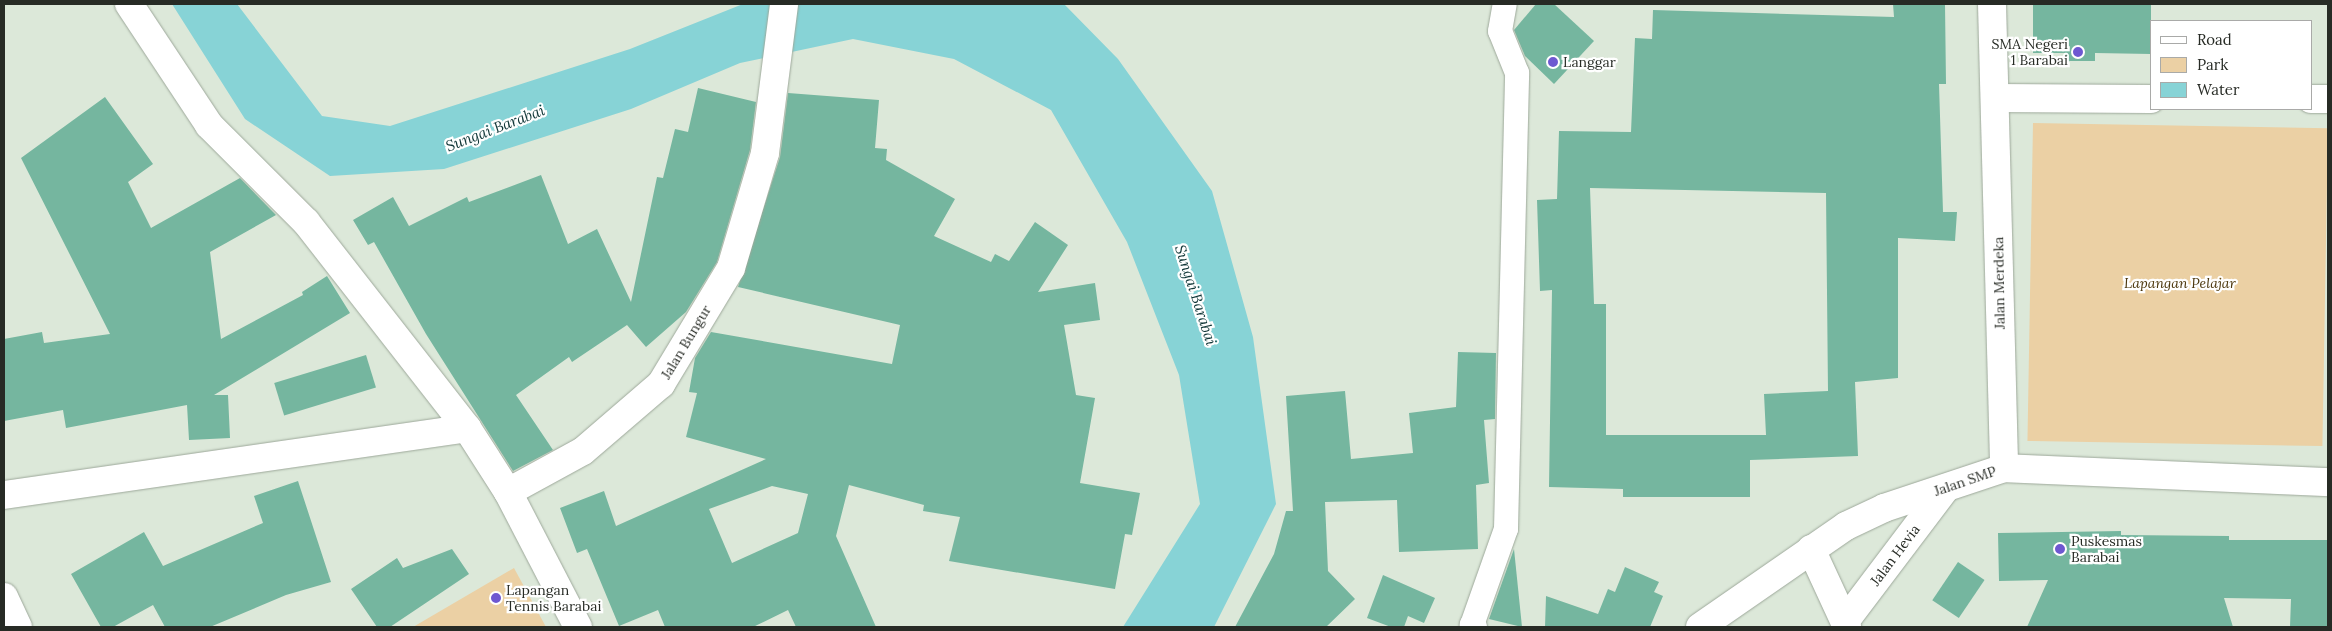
<!DOCTYPE html>
<html>
<head>
<meta charset="utf-8">
<style>
  body { margin:0 }
  #map { position:relative; width:2332px; height:631px; overflow:hidden; background:#dce8d9; font-family:Lora,serif }
  div>[style] { position:absolute }
  .green>* { inset:0; background:#ebd0a4; transform-origin:0 0 }
  .water>* { inset:0; background:#87d3d6 }
  .building>* { inset:0; background:#75b69f; transform-origin:0 0 }
  .roads { filter:drop-shadow(0 0 1px #9da89a) drop-shadow(0 0 1px #9da89a) }
  .pedestrian>* { height:24px; margin:-12px; padding:0 12px; transform-origin:12px; border-radius:12px; background:#fff }
  .minor>* { height:28px; margin:-14px; padding:0 14px; transform-origin:14px; border-radius:14px; background:#fff }
  .secondary>* { height:28px; margin:-14px; padding:0 14px; transform-origin:14px; border-radius:14px; background:#fff }
  .dots>* { width:14px; height:14px; translate:-50% -50%; box-sizing:border-box; border:2px solid #fff; border-radius:50% }
  span { translate:-50% -50%; white-space:nowrap; text-align:center; line-height:1.15; -webkit-text-stroke:4.5px #fff; paint-order:stroke }
  .poi-label { font-size:14px; color:#272b25 }
  .right { translate:-100% -50%; text-align:right }
  .left { translate:0 -50%; text-align:left }
  .street-label { font-size:14px; color:#272b25 }
  .park-label { font-size:14px; color:#4d380e; font-style:italic }
  .water-label { font-size:15px; color:#103637; font-style:italic }
  .frame { position:absolute; inset:0; border:5px solid #272b25; pointer-events:none }
  .legend { position:absolute; left:2150px; top:20px; width:162px; height:90px; box-sizing:border-box; background:#fff; border:1px solid #a9aaa8; margin:0; padding:6px 9px; list-style:none; font-size:15px; color:#272b25 }
  .legend li { display:flex; align-items:center; gap:10px; height:25px }
  .legend b { width:25px; border:1px solid #a9aaa8 }
</style>
</head>
<body>
<div id="map">
  <div class="green">
    <i style="left:2033px;top:123px;width:295px;height:318px;rotate:1deg"></i>
    <i style="clip-path:polygon(514px 568px,546px 627px,413px 627px)"></i>
  </div>
  <div class="water">
    <i style="clip-path:polygon(172px 4px,237px 4px,322px 116px,390px 126px,630px 49px,743px 4px,1064px 4px,1118px 59px,1212px 191px,1253px 337px,1276px 504px,1214px 627px,1123px 627px,1200px 504px,1179px 375px,1127px 242px,1051px 110px,954px 59px,853px 39px,740px 63px,631px 109px,444px 169px,330px 176px,245px 119px)"></i>
  </div>
  <div class="building">
    <i style="clip-path:polygon(1536px 4px,1554px 4px,1594px 41px,1554px 84px,1525px 56px,1514px 30px)"></i>
    <i style="clip-path:polygon(evenodd,1893px 4px,1945px 4px,1946px 84px,1939px 84px,1943px 212px,1957px 212px,1955px 241px,1898px 238px,1898px 378px,1855px 382px,1858px 456px,1750px 460px,1750px 497px,1623px 497px,1623px 489px,1549px 487px,1552px 290px,1540px 291px,1537px 200px,1557px 199px,1559px 131px,1631px 132px,1635px 38px,1652px 39px,1653px 10px,1894px 17px,1893px 4px,1590px 188px,1826px 193px,1828px 391px,1764px 394px,1766px 435px,1606px 435px,1606px 304px,1594px 304px,1590px 188px)"></i>
    <i style="clip-path:polygon(2033px 4px,2151px 4px,2151px 54px,2095px 53px,2095px 61px,2065px 61px,2066px 53px,2033px 53px)"></i>
    <i style="clip-path:polygon(698px 88px,756px 102px,750px 150px,717px 262px,686px 312px,646px 347px,627px 325px,572px 362px,569px 357px,516px 395px,553px 450px,513px 471px,426px 334px,374px 242px,368px 245px,353px 220px,393px 197px,409px 226px,467px 197px,469px 202px,541px 175px,568px 244px,597px 229px,631px 302px,657px 177px,663px 178px,675px 129px,688px 132px)"></i>
    <i style="clip-path:polygon(evenodd,788px 93px,879px 100px,875px 148px,887px 149px,886px 160px,955px 199px,934px 236px,991px 262px,995px 254px,1009px 261px,1035px 222px,1068px 245px,1038px 292px,1095px 283px,1100px 320px,1064px 325px,1076px 395px,1095px 398px,1080px 483px,1140px 493px,1132px 535px,1125px 534px,1115px 589px,949px 561px,960px 517px,923px 511px,924px 505px,849px 485px,836px 536px,876px 627px,796px 627px,788px 610px,753px 627px,665px 627px,658px 610px,619px 626px,587px 549px,577px 553px,560px 508px,604px 491px,616px 526px,766px 459px,686px 437px,697px 393px,689px 392px,695px 358px,711px 332px,892px 364px,900px 325px,738px 287px,780px 157px,788px 93px,772px 486px,808px 494px,798px 533px,732px 563px,709px 509px,772px 486px)"></i>
    <i style="clip-path:polygon(105px 97px,153px 164px,128px 182px,151px 228px,240px 178px,276px 215px,210px 252px,221px 339px,303px 295px,302px 292px,327px 276px,350px 313px,214px 395px,228px 395px,230px 438px,189px 440px,187px 405px,66px 428px,63px 410px,4px 421px,4px 339px,42px 332px,44px 343px,110px 334px,21px 158px)"></i>
    <i style="clip-path:polygon(1458px 352px,1496px 353px,1495px 419px,1484px 420px,1489px 483px,1476px 485px,1478px 549px,1399px 552px,1397px 500px,1325px 502px,1328px 571px,1355px 599px,1326px 627px,1235px 627px,1274px 554px,1286px 511px,1293px 511px,1286px 396px,1345px 391px,1351px 459px,1413px 453px,1409px 413px,1456px 407px)"></i>
    <i style="left:366px;top:355px;width:34px;height:96px;rotate:73deg"></i>
    <i style="clip-path:polygon(298px 481px,331px 582px,286px 595px,210px 627px,165px 627px,153px 605px,113px 627px,101px 627px,71px 574px,144px 532px,163px 566px,263px 523px,254px 496px)"></i>
    <i style="clip-path:polygon(2121px 531px,2121px 535px,2229px 536px,2229px 540px,2328px 540px,2328px 627px,2290px 627px,2291px 599px,2224px 598px,2233px 627px,2027px 627px,2048px 580px,1999px 581px,1998px 533px)"></i>
    <i style="clip-path:polygon(452px 549px,469px 574px,390px 627px,377px 627px,351px 589px,397px 558px,403px 568px)"></i>
    <i style="clip-path:polygon(1514px 549px,1522px 627px,1489px 619px)"></i>
    <i style="left:1958px;top:562px;width:32px;height:46px;rotate:34deg"></i>
    <i style="clip-path:polygon(1625px 567px,1659px 582px,1654px 592px,1663px 596px,1650px 627px,1545px 627px,1546px 596px,1598px 614px,1608px 589px,1615px 592px)"></i>
    <i style="clip-path:polygon(1383px 575px,1435px 598px,1424px 623px,1408px 616px,1404px 627px,1391px 627px,1367px 618px)"></i>
  </div>
  <div class="roads">
    <div class="pedestrian">
      <i style="left:1475px;top:627px;width:4px;rotate:-146deg"></i>
      <i style="left:1472px;top:625px;width:102px;rotate:-70.5deg"></i>
      <i style="left:1506px;top:529px;width:456px;rotate:-88.6deg"></i>
      <i style="left:1517px;top:73px;width:45px;rotate:-112deg"></i>
      <i style="left:1500px;top:31px;width:27px;rotate:-80deg"></i>
    </div>
    <div class="minor">
      <i style="left:129px;top:4px;width:145px;rotate:56.5deg"></i>
      <i style="left:209px;top:125px;width:137px;rotate:45deg"></i>
      <i style="left:306px;top:222px;width:261px;rotate:52deg"></i>
      <i style="left:1992px;top:4px;width:464px;rotate:88.5deg"></i>
      <i style="left:1995px;top:98px;width:156px;rotate:0.4deg"></i>
      <i style="left:2311px;top:99px;width:17px"></i>
      <i style="left:508px;top:492px;width:85px;rotate:-28.7deg"></i>
      <i style="left:583px;top:451px;width:103px;rotate:-40.7deg"></i>
      <i style="left:661px;top:384px;width:135px;rotate:-58.9deg"></i>
      <i style="left:731px;top:268px;width:120px;rotate:-73.5deg"></i>
      <i style="left:765px;top:153px;width:150px;rotate:-82.7deg"></i>
      <i style="left:1811px;top:549px;width:86px;rotate:65.2deg"></i>
      <i style="left:4px;top:597px;width:33px;rotate:65deg"></i>
      <i style="left:1846px;top:620px;width:164px;rotate:-52.9deg"></i>
      <i style="left:1700px;top:627px;width:178px;rotate:-34.7deg"></i>
      <i style="left:1846px;top:526px;width:42px;rotate:-25.3deg"></i>
      <i style="left:1884px;top:508px;width:126px;rotate:-18.4deg"></i>
      <i style="left:2004px;top:468px;width:324px;rotate:2.5deg"></i>
    </div>
    <div class="secondary">
      <i style="left:4px;top:495px;width:468px;rotate:-8.2deg"></i>
      <i style="left:467px;top:428px;width:76px;rotate:57.4deg"></i>
      <i style="left:508px;top:492px;width:152px;rotate:62.6deg"></i>
    </div>
  </div>
  <div class="dots">
    <i style="left:2078px;top:52px;background:#6e58d1"></i>
    <i style="left:1553px;top:62px;background:#6e58d1"></i>
    <i style="left:2060px;top:549px;background:#6e58d1"></i>
    <i style="left:496px;top:598px;background:#6e58d1"></i>
  </div>
  <div class="poi-label">
    <span class="right" style="left:2068px;top:52px">SMA Negeri<br>1 Barabai</span>
    <span class="left" style="left:1563px;top:62px">Langgar</span>
    <span class="left" style="left:2071px;top:549px">Puskesmas<br>Barabai</span>
    <span class="left" style="left:506px;top:598px">Lapangan<br>Tennis Barabai</span>
  </div>
  <div class="street-label">
    <span style="left:1999px;top:283px;rotate:-91deg">Jalan Merdeka</span>
    <span style="left:686px;top:342px;rotate:-59deg">Jalan Bungur</span>
    <span style="left:1965px;top:481px;rotate:-19deg">Jalan SMP</span>
    <span style="left:1895px;top:555px;rotate:-53deg">Jalan Hevia</span>
  </div>
  <div class="park-label">
    <span style="left:2180px;top:283px">Lapangan Pelajar</span>
  </div>
  <div class="water-label">
    <span style="left:495px;top:128px;rotate:-21deg">Sungai Barabai</span>
    <span style="left:1196px;top:295px;rotate:72deg">Sungai Barabai</span>
  </div>
  <div class="frame"></div>
  <ul class="legend">
  <li><b style="height:6px;background:#fff"></b>Road</li>
  <li><b style="height:14px;background:#ebd0a4"></b>Park</li>
  <li><b style="height:14px;background:#87d3d6"></b>Water</li>
  </ul>
</div>
</body>
</html>
